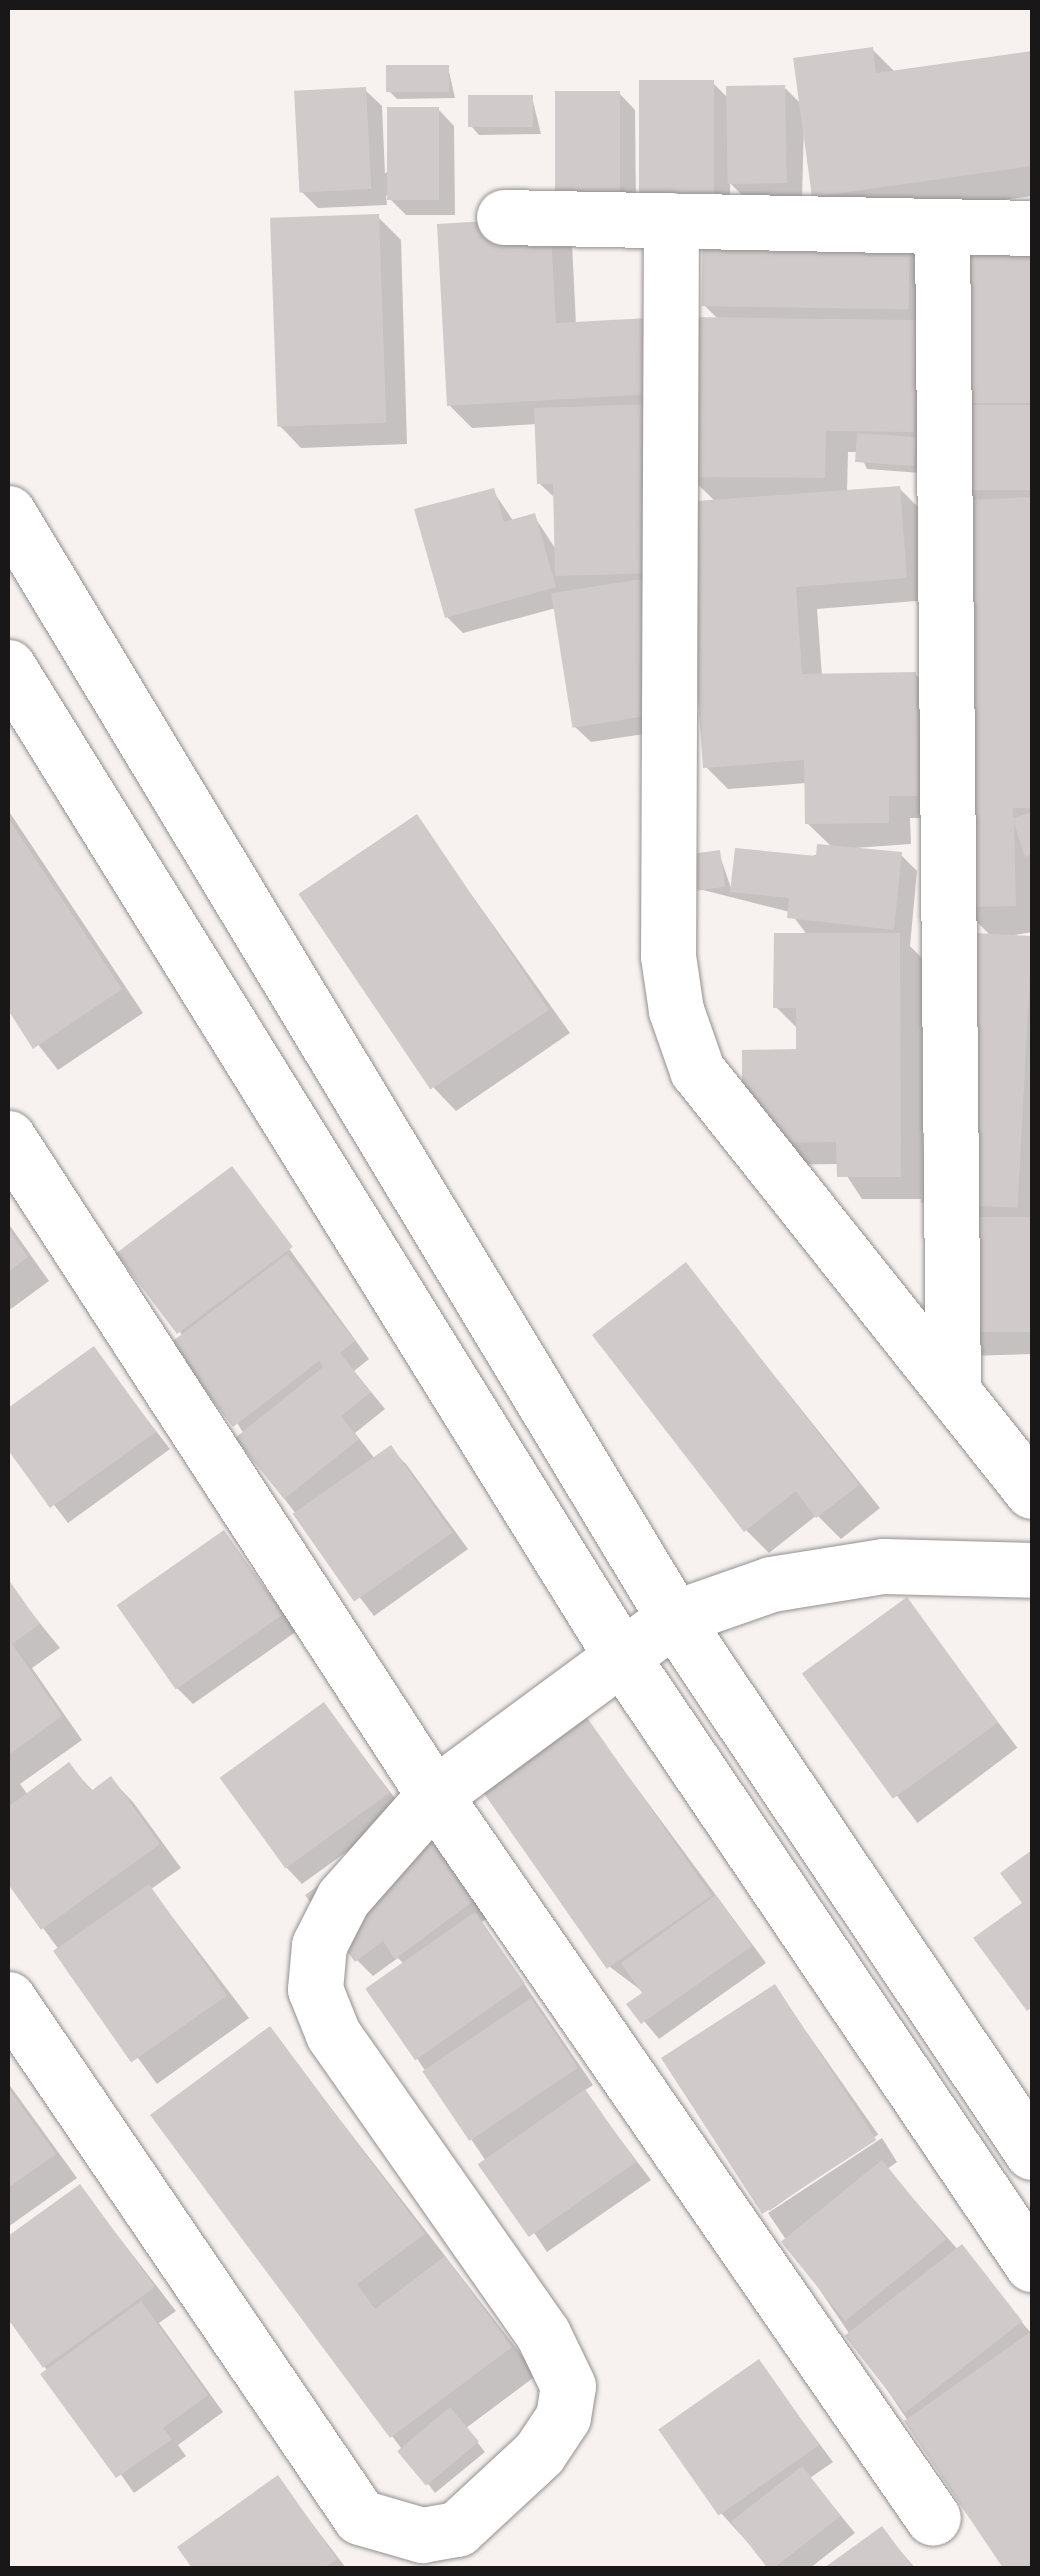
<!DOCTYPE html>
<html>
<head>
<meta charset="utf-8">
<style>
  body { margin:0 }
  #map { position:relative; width:1040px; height:2576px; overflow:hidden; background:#f7f2f0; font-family:"Golos Text",sans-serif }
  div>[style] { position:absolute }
  .shadow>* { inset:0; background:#0003; transform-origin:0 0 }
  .building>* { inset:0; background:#d0cbca; transform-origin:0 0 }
  .roads { filter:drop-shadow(0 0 2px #94908e) drop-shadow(0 0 2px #94908e) }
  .minor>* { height:55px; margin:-27.5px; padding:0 27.5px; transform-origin:27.5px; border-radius:27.5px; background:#fff }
  .major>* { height:55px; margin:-27.5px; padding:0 27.5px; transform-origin:27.5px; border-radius:27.5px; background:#fff }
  span { translate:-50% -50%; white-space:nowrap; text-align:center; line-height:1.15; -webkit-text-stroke:10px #f7f2f0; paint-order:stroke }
  .frame { position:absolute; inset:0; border:10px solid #191717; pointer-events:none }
</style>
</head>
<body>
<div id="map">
  <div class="shadow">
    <i style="clip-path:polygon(872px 49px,895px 72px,1032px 53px,1032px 196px,849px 221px,932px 248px,921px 473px,867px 469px,859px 452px,848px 452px,847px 492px,899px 488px,922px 511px,928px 600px,817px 609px,822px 676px,915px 674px,938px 697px,940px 818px,910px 818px,911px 844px,840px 849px,901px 855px,917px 871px,910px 946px,922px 958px,923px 1199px,862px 1199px,839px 1164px,767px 1165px,799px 1052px,799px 1030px,776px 1007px,808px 936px,790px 912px,699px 889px,719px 853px,731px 888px,833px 848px,807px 823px,807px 783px,728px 789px,705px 766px,716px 502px,689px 476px,719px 320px,704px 305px,814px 195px,804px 124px,802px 199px,747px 200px,730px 183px,730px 214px,658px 214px,713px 83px,729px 99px,784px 87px,802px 105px)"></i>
    <i style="clip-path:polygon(448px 67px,455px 98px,397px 99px,389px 91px)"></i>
    <i style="clip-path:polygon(365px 90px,382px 106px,385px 174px,438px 109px,454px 126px,455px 215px,406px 215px,386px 195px,387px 205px,318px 208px,301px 191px)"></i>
    <i style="clip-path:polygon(619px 93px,635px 110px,636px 213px,573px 213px)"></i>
    <i style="clip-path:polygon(532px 97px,541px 134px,479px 135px,471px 126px)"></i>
    <i style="clip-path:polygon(378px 217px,401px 240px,407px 444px,301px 448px,279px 425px)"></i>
    <i style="clip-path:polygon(549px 220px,572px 243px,576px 324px,647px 320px,684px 728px,591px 742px,574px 726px,556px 608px,463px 633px,447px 617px,493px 491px,514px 522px,534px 516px,555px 548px,556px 499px,539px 483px,537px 424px,472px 428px,449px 405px)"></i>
    <i style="clip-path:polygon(1032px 224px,1032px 932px,1003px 937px,1032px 939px,1032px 1354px,968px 1356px,991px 936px,961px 906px,955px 416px)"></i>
    <i style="clip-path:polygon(8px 810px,143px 1013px,58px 1070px,8px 1006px)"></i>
    <i style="clip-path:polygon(416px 817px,570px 1033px,456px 1111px,434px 1088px)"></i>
    <i style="clip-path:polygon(232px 1170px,369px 1359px,354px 1371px,385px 1409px,355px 1433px,375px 1459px,390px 1448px,406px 1464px,468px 1549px,374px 1616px,238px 1438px,244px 1434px,180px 1332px)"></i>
    <i style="clip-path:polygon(8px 1223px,49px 1281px,8px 1311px)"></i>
    <i style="clip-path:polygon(686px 1265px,880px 1508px,841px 1539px,817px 1515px,769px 1553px,746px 1530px)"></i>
    <i style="clip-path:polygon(93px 1349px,170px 1449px,68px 1523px,8px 1445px,8px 1411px)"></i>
    <i style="clip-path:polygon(223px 1533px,297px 1631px,193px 1704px,177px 1688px)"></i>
    <i style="clip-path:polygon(9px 1585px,60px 1648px,32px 1668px,82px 1740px,20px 1784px,28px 1795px,69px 1765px,94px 1792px,111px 1779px,133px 1802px,181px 1868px,151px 1889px,249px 2018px,157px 2084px,8px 1880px)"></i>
    <i style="left:906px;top:1600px;width:185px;height:125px;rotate:53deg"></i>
    <i style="clip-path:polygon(324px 1705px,404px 1810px,302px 1884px,286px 1867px)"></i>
    <i style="clip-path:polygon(586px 1719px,766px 1963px,659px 2039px,630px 2004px,646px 1994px,610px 1967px)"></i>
    <i style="clip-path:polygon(415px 1819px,490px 1916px,482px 1922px,593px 2085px,584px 2091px,651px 2180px,547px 2252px,416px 2057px,404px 1964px,398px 1958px,373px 1976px,357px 1960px)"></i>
    <i style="clip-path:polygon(1032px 1853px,1032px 2013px,1025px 1903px,1004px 1874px)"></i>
    <i style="left:775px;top:1987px;width:180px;height:133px;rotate:55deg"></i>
    <i style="clip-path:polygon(270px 2029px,537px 2375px,466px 2428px,485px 2452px,435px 2493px,392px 2436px)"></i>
    <i style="clip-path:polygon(8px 2083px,77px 2178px,8px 2227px)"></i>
    <i style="clip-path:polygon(882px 2138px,897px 2162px,887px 2169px,1032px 2334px,1032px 2568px,1007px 2568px,768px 2213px)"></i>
    <i style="clip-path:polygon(80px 2187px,176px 2311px,159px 2323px,223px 2412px,178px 2445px,186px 2456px,134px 2493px,8px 2315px,8px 2239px)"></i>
    <i style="clip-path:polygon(759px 2363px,833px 2462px,810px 2478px,855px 2533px,810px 2568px,771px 2568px,721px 2513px)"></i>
    <i style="clip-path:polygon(278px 2479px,346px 2568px,195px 2568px,180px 2548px)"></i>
    <i style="clip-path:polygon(882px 2529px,915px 2568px,828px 2568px)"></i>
  </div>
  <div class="building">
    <i style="clip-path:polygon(873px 47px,876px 73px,1032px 51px,1032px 166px,812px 197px,793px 58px)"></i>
    <i style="left:386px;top:65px;width:63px;height:27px"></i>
    <i style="left:714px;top:80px;width:118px;height:75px;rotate:90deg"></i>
    <i style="left:785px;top:85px;width:98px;height:59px;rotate:89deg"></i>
    <i style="left:366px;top:87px;width:102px;height:72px;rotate:87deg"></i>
    <i style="left:555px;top:91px;width:65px;height:107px"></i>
    <i style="left:533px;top:95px;width:32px;height:65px;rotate:90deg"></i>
    <i style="left:387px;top:107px;width:52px;height:93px"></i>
    <i style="left:379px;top:214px;width:209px;height:109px;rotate:88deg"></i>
    <i style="clip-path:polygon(550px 217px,556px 323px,648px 318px,652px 394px,447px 406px,437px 224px)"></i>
    <i style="left:703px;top:219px;width:207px;height:87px;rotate:1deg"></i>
    <i style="left:1032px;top:222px;width:181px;height:83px;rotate:90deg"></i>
    <i style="clip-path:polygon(689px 317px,916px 320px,914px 432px,826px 431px,825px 478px,687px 477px)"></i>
    <i style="clip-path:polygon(653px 404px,657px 573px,555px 576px,553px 484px,537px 484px,534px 408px)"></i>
    <i style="left:1032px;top:405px;width:85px;height:80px;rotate:90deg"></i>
    <i style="left:857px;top:433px;width:59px;height:29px;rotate:4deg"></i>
    <i style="clip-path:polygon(900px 486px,907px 578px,796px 587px,802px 674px,916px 672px,918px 796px,889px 796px,889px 823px,805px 824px,804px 760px,703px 768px,684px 502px)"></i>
    <i style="clip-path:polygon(494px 488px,504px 522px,535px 513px,556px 587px,445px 618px,414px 509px)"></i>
    <i style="clip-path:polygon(1032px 497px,1032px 808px,1013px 808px,1013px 818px,1032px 812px,1032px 854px,1025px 857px,1014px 823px,1016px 906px,958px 907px,946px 501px)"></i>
    <i style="left:648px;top:578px;width:136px;height:98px;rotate:81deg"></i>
    <i style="left:417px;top:814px;width:236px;height:143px;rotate:56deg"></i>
    <i style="clip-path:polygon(8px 818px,122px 989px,33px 1049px,8px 1010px)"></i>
    <i style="clip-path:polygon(817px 844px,902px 852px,894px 930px,787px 918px,789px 898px,730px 892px,735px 848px,816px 856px)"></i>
    <i style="left:720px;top:850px;width:37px;height:29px;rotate:82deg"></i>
    <i style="left:935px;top:931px;width:97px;height:272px;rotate:3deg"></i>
    <i style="clip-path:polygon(774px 933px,900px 933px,901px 1177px,837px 1177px,836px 1142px,742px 1143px,742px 1050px,796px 1049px,796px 1008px,773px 1008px)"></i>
    <i style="left:232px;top:1166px;width:101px;height:145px;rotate:53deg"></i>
    <i style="left:1032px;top:1217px;width:115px;height:91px;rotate:90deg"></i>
    <i style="clip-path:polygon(8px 1229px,28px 1257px,8px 1272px)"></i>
    <i style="clip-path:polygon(287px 1254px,355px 1341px,340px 1353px,371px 1392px,341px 1416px,359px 1439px,284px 1499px,235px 1438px,323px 1367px,319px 1361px,233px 1427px,169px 1344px)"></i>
    <i style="clip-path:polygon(686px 1262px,859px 1485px,816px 1518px,796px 1491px,744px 1532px,592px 1335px)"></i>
    <i style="clip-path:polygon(94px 1346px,156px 1432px,50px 1508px,8px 1450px,8px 1408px)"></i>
    <i style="left:391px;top:1445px;width:107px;height:120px;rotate:55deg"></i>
    <i style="left:224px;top:1530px;width:103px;height:131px;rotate:55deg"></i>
    <i style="clip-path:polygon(8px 1579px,40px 1624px,12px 1644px,62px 1716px,8px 1755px)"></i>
    <i style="left:907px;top:1597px;width:155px;height:130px;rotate:54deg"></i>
    <i style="left:324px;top:1702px;width:112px;height:129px;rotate:54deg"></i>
    <i style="left:586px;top:1716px;width:219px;height:128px;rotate:55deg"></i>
    <i style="clip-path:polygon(69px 1762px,91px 1791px,111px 1776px,160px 1844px,41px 1930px,8px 1884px,8px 1807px)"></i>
    <i style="clip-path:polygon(415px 1816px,476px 1899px,395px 1959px,383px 1941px,355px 1962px,305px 1895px)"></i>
    <i style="clip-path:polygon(1032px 1850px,1032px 2007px,1027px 2011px,973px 1938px,1022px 1903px,1000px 1873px)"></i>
    <i style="left:149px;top:1884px;width:136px;height:117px;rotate:55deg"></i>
    <i style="clip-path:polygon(716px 1895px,752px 1946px,641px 2024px,626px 2004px,642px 1993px,621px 1963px)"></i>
    <i style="left:475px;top:1912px;width:87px;height:134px;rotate:55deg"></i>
    <i style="left:775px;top:1984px;width:186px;height:136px;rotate:57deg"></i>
    <i style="left:531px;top:1998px;width:84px;height:131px;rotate:56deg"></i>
    <i style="clip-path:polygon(270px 2026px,425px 2234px,357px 2284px,375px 2309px,445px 2256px,512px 2347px,390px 2438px,150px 2115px)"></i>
    <i style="clip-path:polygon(8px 2088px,56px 2154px,8px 2188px)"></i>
    <i style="left:585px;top:2089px;width:89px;height:131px;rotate:55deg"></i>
    <i style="left:882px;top:2160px;width:102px;height:130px;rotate:51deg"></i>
    <i style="clip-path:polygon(80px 2184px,155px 2287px,43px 2368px,8px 2319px,8px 2236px)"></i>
    <i style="left:962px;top:2244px;width:98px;height:149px;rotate:52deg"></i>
    <i style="clip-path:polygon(141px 2301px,208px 2395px,163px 2428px,172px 2439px,116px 2478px,40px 2374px)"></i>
    <i style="clip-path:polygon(1032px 2331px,1032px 2568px,1003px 2568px,904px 2421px)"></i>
    <i style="left:759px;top:2359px;width:105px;height:123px;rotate:55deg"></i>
    <i style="left:450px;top:2407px;width:45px;height:69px;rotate:50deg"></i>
    <i style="left:802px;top:2466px;width:63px;height:90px;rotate:52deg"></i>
    <i style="clip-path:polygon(278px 2475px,337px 2559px,324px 2568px,192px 2568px,177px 2547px)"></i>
    <i style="clip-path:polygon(882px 2526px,913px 2568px,824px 2568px)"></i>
  </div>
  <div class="roads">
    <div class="minor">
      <i style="left:504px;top:217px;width:528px;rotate:1.19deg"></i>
      <i style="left:671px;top:220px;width:736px;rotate:90.23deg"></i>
      <i style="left:668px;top:956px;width:55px;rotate:81.6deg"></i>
      <i style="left:676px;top:1010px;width:64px;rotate:70.7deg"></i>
      <i style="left:697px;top:1070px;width:538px;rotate:51.49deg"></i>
      <i style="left:942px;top:229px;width:1162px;rotate:89.46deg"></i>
      <i style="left:8px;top:1138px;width:783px;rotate:57.04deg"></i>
      <i style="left:434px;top:1795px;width:878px;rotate:55.39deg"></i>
      <i style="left:8px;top:1999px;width:626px;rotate:55.8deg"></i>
      <i style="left:360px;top:2517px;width:65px;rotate:16.2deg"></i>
      <i style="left:422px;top:2535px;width:36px;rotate:-10deg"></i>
      <i style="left:457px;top:2529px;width:112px;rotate:-42.8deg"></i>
      <i style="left:539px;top:2453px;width:43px;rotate:-56.3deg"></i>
      <i style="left:563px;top:2417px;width:31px;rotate:-81deg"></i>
      <i style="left:568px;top:2386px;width:58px;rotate:-115.7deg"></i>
      <i style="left:543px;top:2334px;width:366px;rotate:-125deg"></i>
      <i style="left:333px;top:2034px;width:48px;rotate:-111.8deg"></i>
      <i style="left:315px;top:1989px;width:44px;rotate:-84.8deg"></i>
      <i style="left:319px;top:1945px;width:53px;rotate:-62.9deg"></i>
      <i style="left:343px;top:1898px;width:137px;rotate:-48.5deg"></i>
      <i style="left:434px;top:1795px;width:298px;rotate:-36.4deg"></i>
      <i style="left:674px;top:1618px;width:103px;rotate:-19.3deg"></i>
      <i style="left:771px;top:1584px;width:114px;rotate:-9.1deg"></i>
      <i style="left:884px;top:1566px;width:148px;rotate:1.5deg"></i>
    </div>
    <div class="major">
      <i style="left:8px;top:513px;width:1290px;rotate:58.92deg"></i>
      <i style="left:674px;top:1618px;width:643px;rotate:56.16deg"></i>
      <i style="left:8px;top:667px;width:1158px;rotate:58.2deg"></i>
      <i style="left:618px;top:1651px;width:740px;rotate:55.97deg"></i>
    </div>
  </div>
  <div class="frame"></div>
</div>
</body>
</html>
